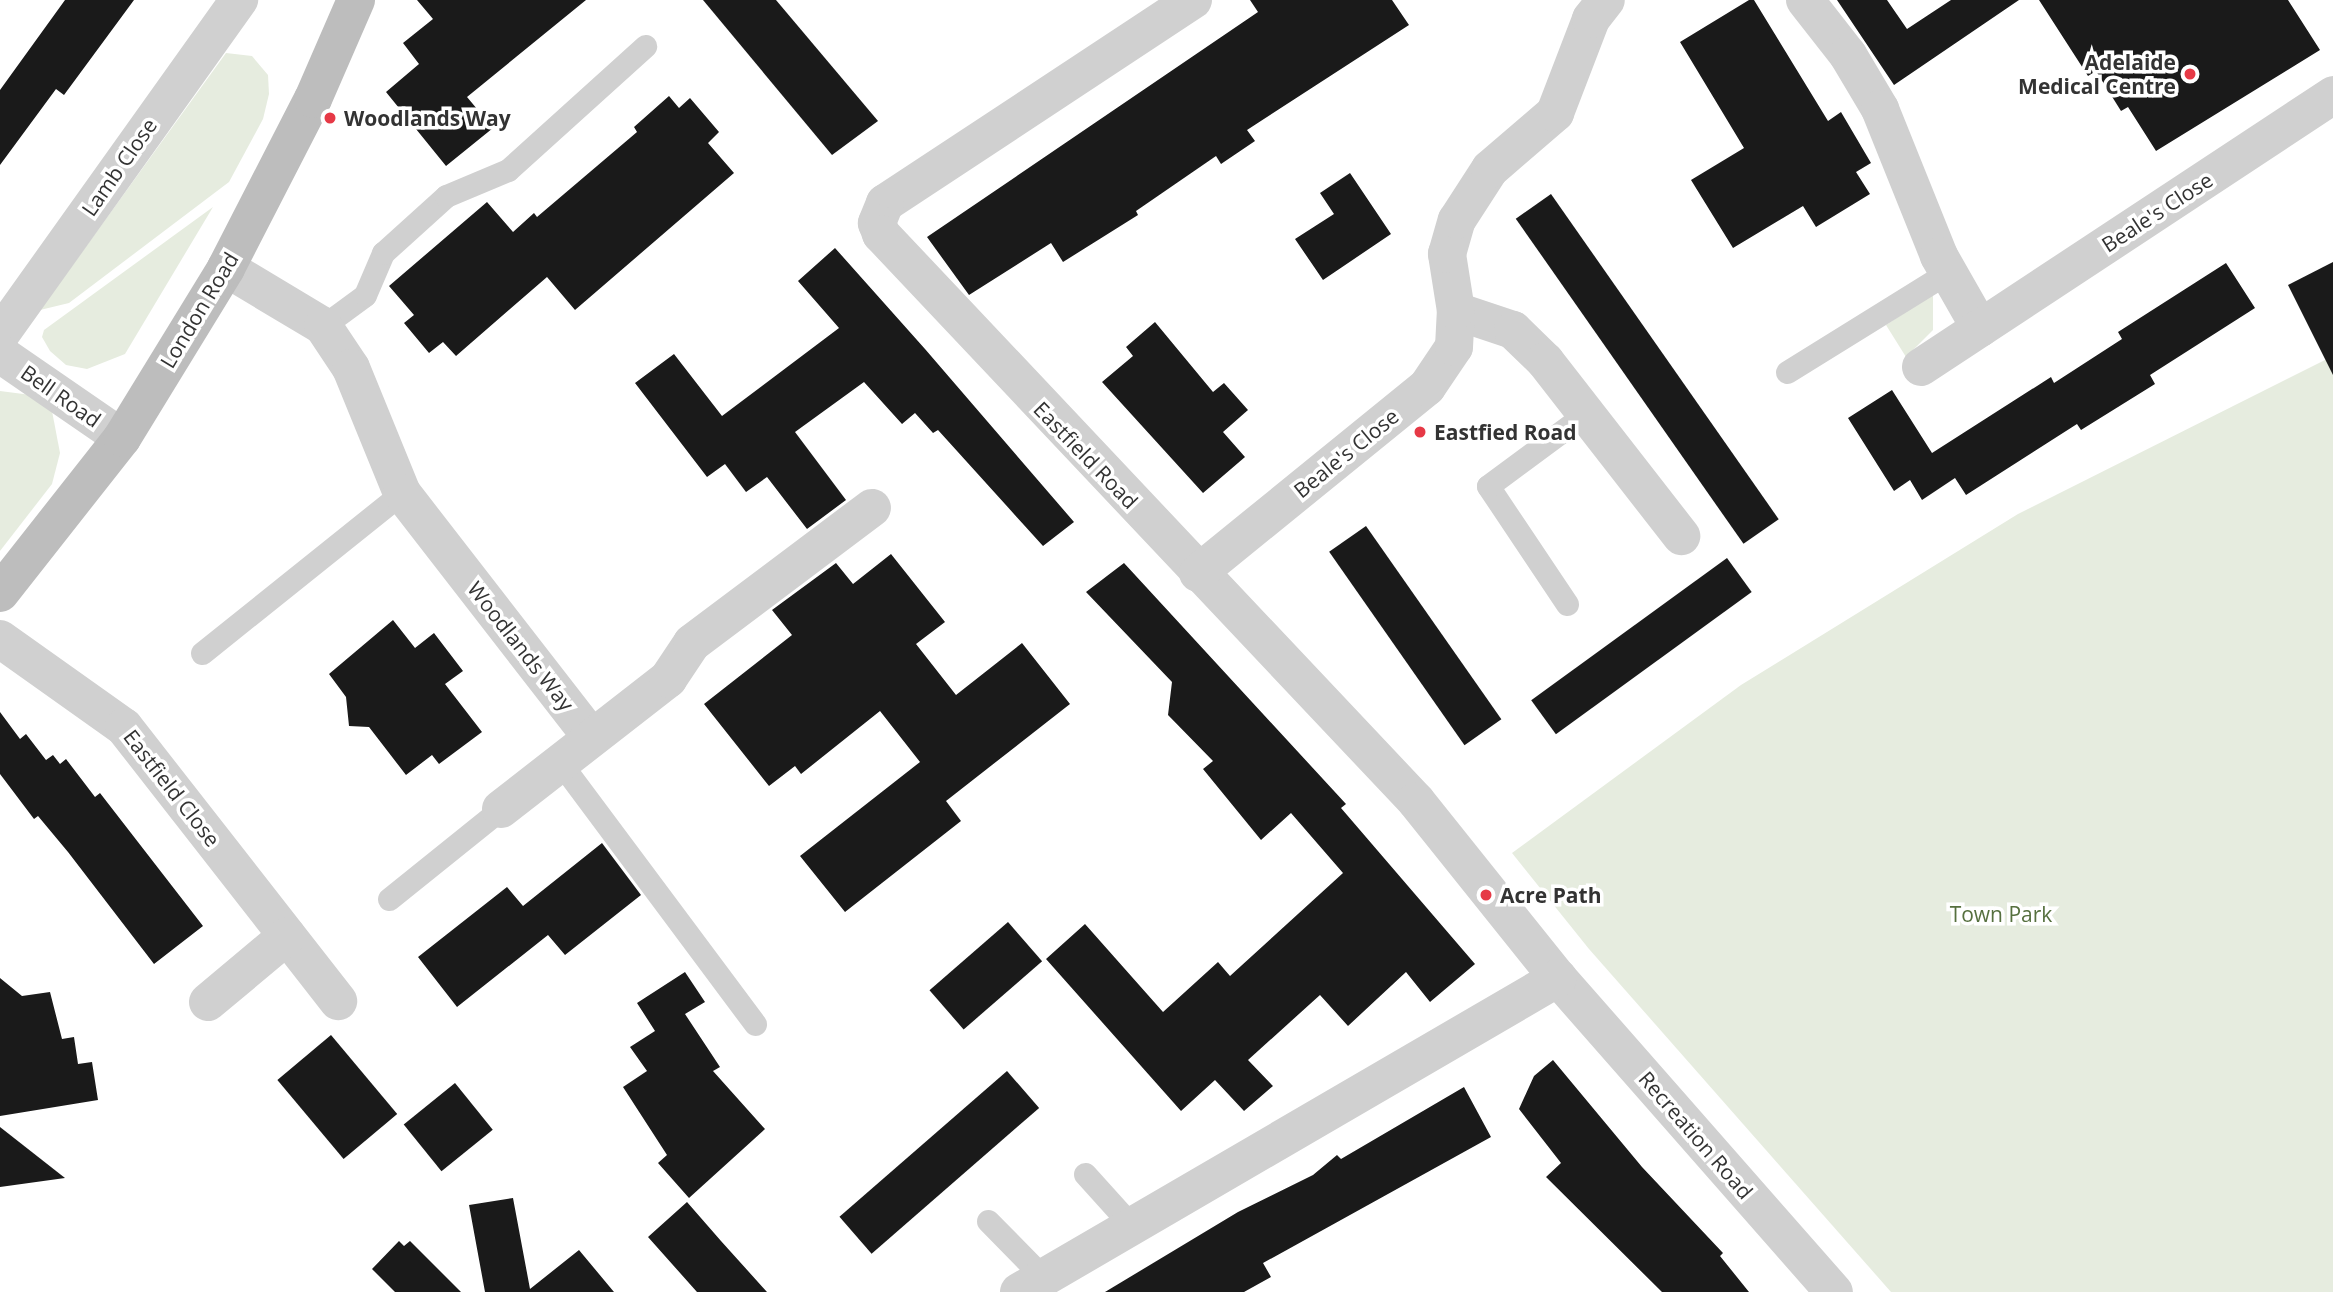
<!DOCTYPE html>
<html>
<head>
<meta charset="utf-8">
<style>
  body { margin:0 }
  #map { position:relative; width:2333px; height:1292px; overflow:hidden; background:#fff; font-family:"Open Sans",sans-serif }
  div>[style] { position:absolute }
  .green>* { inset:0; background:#e6ecdf }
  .building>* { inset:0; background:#1a1a1a; transform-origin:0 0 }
  .lane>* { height:23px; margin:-11.5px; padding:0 11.5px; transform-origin:11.5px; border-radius:11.5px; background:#d0d0d0 }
  .street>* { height:38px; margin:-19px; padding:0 19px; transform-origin:19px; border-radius:19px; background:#d0d0d0 }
  .secondary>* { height:38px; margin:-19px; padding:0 19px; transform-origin:19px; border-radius:19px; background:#bdbdbd }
  .dots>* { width:19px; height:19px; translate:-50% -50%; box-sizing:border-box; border:4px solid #fff; border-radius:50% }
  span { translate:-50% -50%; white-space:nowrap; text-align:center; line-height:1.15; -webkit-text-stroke:7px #fff; paint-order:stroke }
  .poi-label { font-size:21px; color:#333; font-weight:700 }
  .right { translate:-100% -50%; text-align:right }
  .left { translate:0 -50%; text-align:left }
  .street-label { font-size:21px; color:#333 }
  .park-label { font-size:21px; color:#56703f }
</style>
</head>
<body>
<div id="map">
  <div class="green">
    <i style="clip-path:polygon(226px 53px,252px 56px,268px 75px,269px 94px,263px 119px,229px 182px,69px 303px,40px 310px)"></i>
    <i style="clip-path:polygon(213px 207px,125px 354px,87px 369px,66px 365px,50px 351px,42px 337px,44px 330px)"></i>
    <i style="clip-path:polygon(1933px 294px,1933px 330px,1906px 357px,1886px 325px)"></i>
    <i style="clip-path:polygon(2333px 356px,2333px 1292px,1891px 1292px,1589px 949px,1512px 853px,1741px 685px,2018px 514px)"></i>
    <i style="clip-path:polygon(0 391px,31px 395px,52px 411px,60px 453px,52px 484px,0 551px)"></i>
  </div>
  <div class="building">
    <i style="clip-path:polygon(65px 0,134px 0,64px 95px,56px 89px,0 165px,0 90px)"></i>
    <i style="clip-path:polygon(417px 0,586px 0,467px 97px,493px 128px,446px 166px,386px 92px,419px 64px,403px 43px,433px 19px)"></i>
    <i style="clip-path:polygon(703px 0,776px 0,878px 121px,832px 155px)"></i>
    <i style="clip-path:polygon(1250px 0,1392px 0,1409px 25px,1247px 130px,1255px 141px,1221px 164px,1216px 156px,1136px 211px,1138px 215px,1063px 262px,1051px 243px,969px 295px,927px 237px,1258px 12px)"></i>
    <i style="clip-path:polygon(1749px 0,1754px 0,1828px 121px,1841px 112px,1871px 163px,1856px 172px,1870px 194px,1816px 227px,1803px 206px,1733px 248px,1691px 180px,1744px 148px,1680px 42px)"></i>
    <i style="clip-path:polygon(1837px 0,1887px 0,1907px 29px,1951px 0,2019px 0,1894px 85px)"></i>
    <i style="clip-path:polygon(2039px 0,2288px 0,2320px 50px,2156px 151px,2128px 107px,2121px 111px,2096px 71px,2088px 76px)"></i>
    <i style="clip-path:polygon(669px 96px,679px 108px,690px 98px,719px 132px,708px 143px,734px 173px,575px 310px,547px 277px,456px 356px,443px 342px,429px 353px,404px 323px,414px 315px,389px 286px,487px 202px,513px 232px,534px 213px,537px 217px,637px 132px,634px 127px)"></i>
    <i style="clip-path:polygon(1350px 173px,1391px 234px,1323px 280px,1295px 239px,1334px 214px,1320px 193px)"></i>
    <i style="left:1551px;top:194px;width:397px;height:43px;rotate:55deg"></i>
    <i style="clip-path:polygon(835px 248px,925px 349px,1074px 522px,1043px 546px,938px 430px,933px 433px,915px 413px,902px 424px,864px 382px,795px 432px,846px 500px,807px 529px,767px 477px,746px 492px,725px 464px,707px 477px,635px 383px,674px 354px,722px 416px,839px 328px,798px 281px)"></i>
    <i style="clip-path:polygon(2333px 262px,2333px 375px,2288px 285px)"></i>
    <i style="clip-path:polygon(2226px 263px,2255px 308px,2150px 375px,2155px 384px,2081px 430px,2077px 424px,1966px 495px,1955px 478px,1922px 500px,1910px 480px,1894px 491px,1848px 418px,1892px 390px,1932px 453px,2051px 377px,2054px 383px,2122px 339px,2118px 332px)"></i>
    <i style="clip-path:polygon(1155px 322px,1213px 392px,1224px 383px,1248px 410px,1223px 432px,1245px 457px,1203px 493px,1102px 382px,1133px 356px,1126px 347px)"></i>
    <i style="left:1366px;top:526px;width:236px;height:45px;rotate:55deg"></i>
    <i style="clip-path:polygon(891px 554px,945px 622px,916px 644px,956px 695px,1022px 643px,1070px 704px,946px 801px,961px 821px,845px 912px,800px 856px,920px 762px,880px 711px,801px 774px,795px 766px,769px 786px,704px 704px,792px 635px,772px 610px,836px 563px,853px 584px)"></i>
    <i style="left:1727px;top:558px;width:42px;height:242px;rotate:54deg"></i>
    <i style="clip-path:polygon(1124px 563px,1346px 804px,1341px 808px,1475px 964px,1430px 1002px,1406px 972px,1348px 1026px,1320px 995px,1248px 1060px,1273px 1086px,1244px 1111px,1215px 1080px,1181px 1111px,1046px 959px,1085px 924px,1163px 1012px,1218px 962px,1230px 976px,1343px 873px,1291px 813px,1261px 840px,1203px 769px,1213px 761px,1168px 715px,1172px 682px,1086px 592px)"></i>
    <i style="clip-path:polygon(393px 620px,415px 648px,434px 633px,463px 671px,445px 684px,482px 732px,439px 764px,432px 755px,406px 775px,369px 727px,349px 726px,346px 697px,329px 674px)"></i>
    <i style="clip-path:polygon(0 712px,20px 739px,26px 734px,46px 760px,53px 755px,60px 764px,66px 759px,95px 797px,100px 793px,203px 926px,154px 964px,68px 852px,38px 816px,34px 819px,0 774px)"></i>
    <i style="clip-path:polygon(602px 843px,641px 895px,565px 955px,548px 935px,457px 1007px,418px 957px,507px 887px,523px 906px)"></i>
    <i style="left:1008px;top:922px;width:52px;height:104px;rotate:49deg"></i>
    <i style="clip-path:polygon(685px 972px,705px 1002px,685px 1014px,720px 1067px,713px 1071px,765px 1129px,689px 1198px,658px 1163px,667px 1155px,623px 1087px,647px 1071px,630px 1047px,655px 1031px,637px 1003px)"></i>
    <i style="clip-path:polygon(0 978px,22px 996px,50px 992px,62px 1039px,74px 1037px,78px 1064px,92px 1062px,98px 1100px,0 1116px)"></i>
    <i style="left:331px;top:1035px;width:103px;height:70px;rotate:50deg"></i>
    <i style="clip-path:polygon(1553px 1060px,1642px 1167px,1723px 1253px,1720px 1256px,1749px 1292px,1662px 1292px,1546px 1177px,1561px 1163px,1519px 1109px,1534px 1076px)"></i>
    <i style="left:1007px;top:1071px;width:49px;height:222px;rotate:49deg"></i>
    <i style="left:455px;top:1083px;width:60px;height:66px;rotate:51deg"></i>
    <i style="clip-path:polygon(1464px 1087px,1491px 1137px,1263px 1263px,1271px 1277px,1244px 1292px,1105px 1292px,1238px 1212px,1313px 1175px,1337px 1155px,1341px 1159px)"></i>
    <i style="clip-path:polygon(0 1127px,65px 1178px,0 1187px)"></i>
    <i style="clip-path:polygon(513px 1198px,530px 1289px,579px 1250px,614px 1292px,485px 1292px,469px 1205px)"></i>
    <i style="clip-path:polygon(687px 1202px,721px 1241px,767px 1292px,697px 1292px,648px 1237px)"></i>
    <i style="clip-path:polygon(399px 1241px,404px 1246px,410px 1241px,461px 1292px,395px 1292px,372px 1269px)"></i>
  </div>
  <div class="lane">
    <i style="left:323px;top:326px;width:52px;rotate:-36.4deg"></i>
    <i style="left:365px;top:295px;width:46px;rotate:-66.8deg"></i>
    <i style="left:383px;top:253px;width:85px;rotate:-42.1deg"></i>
    <i style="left:446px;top:196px;width:67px;rotate:-22.8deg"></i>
    <i style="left:508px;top:170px;width:185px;rotate:-42.1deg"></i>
    <i style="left:1787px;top:372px;width:190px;rotate:-31.8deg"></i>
    <i style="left:1567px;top:604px;width:142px;rotate:-123.8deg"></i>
    <i style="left:1488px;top:486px;width:124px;rotate:-36.5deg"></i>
    <i style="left:202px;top:653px;width:256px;rotate:-38.7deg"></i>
    <i style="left:559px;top:761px;width:328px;rotate:53.3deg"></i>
    <i style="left:389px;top:899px;width:144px;rotate:-38.8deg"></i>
    <i style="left:1085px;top:1174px;width:70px;rotate:47.9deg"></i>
    <i style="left:988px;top:1221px;width:80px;rotate:45.5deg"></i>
  </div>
  <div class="street">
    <i style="left:1193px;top:0;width:369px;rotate:146.6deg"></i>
    <i style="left:885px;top:203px;width:22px;rotate:112deg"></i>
    <i style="left:877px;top:223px;width:12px;rotate:70deg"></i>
    <i style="left:881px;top:234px;width:780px;rotate:46.66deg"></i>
    <i style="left:1416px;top:801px;width:227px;rotate:51.3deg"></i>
    <i style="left:1558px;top:978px;width:418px;rotate:48.7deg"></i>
    <i style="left:1805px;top:0;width:70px;rotate:52deg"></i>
    <i style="left:1848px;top:55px;width:63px;rotate:59.3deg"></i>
    <i style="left:1880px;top:109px;width:158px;rotate:68.1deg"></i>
    <i style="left:1939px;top:256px;width:83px;rotate:60.3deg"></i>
    <i style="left:226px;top:268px;width:113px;rotate:30.9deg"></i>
    <i style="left:323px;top:326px;width:50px;rotate:56.3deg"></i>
    <i style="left:351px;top:368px;width:135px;rotate:67.8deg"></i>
    <i style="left:402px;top:493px;width:309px;rotate:52.2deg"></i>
    <i style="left:1456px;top:311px;width:60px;rotate:18.4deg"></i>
    <i style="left:1513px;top:330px;width:45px;rotate:44.1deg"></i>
    <i style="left:1545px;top:361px;width:222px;rotate:52.1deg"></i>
    <i style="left:0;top:335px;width:412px;rotate:-54.5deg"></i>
    <i style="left:0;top:354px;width:148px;rotate:34.5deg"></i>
    <i style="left:1921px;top:367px;width:494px;rotate:-33.4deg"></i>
    <i style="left:1198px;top:573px;width:295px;rotate:-39.1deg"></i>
    <i style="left:1427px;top:387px;width:48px;rotate:-56deg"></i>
    <i style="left:1454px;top:347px;width:36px;rotate:-87deg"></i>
    <i style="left:1456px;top:311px;width:58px;rotate:-99deg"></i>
    <i style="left:1447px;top:254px;width:35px;rotate:-74deg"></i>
    <i style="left:1457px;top:220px;width:61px;rotate:-57.1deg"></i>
    <i style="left:1490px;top:169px;width:86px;rotate:-40.7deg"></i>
    <i style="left:1555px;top:113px;width:101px;rotate:-69deg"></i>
    <i style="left:1591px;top:19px;width:24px;rotate:-52deg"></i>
    <i style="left:0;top:639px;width:152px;rotate:35.4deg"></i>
    <i style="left:124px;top:727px;width:348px;rotate:52deg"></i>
    <i style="left:501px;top:809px;width:212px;rotate:-37.9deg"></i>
    <i style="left:668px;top:679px;width:43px;rotate:-56.3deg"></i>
    <i style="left:692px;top:643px;width:225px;rotate:-36.9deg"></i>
    <i style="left:208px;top:1002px;width:103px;rotate:-39.9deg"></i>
    <i style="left:1019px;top:1292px;width:624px;rotate:-30.22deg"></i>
  </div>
  <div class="secondary">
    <i style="left:0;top:593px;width:197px;rotate:-51.8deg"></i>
    <i style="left:122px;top:438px;width:199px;rotate:-58.5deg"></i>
    <i style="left:226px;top:268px;width:190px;rotate:-62.8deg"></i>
    <i style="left:313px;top:99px;width:108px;rotate:-66.5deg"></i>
  </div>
  <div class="dots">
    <i style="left:2190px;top:74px;background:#e63946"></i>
    <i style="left:330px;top:118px;background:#e63946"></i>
    <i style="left:1420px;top:432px;background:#e63946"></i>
    <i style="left:1486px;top:895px;background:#e63946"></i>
  </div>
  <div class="poi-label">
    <span class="right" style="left:2176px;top:74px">Adelaide<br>Medical Centre</span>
    <span class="left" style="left:344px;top:118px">Woodlands Way</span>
    <span class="left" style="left:1434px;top:432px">Eastfied Road</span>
    <span class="left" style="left:1500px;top:895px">Acre Path</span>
  </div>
  <div class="street-label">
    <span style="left:119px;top:167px;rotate:-55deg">Lamb Close</span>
    <span style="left:2157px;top:212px;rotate:-33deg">Beale's Close</span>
    <span style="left:199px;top:310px;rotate:-59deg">London Road</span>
    <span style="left:61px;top:396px;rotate:35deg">Bell Road</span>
    <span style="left:1346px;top:453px;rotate:-39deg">Beale's Close</span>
    <span style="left:1086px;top:455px;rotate:46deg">Eastfield Road</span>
    <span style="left:521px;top:646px;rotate:52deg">Woodlands Way</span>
    <span style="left:172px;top:788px;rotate:52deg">Eastfield Close</span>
    <span style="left:1696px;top:1135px;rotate:49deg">Recreation Road</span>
  </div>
  <div class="park-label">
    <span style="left:2001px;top:914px">Town Park</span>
  </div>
</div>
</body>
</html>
